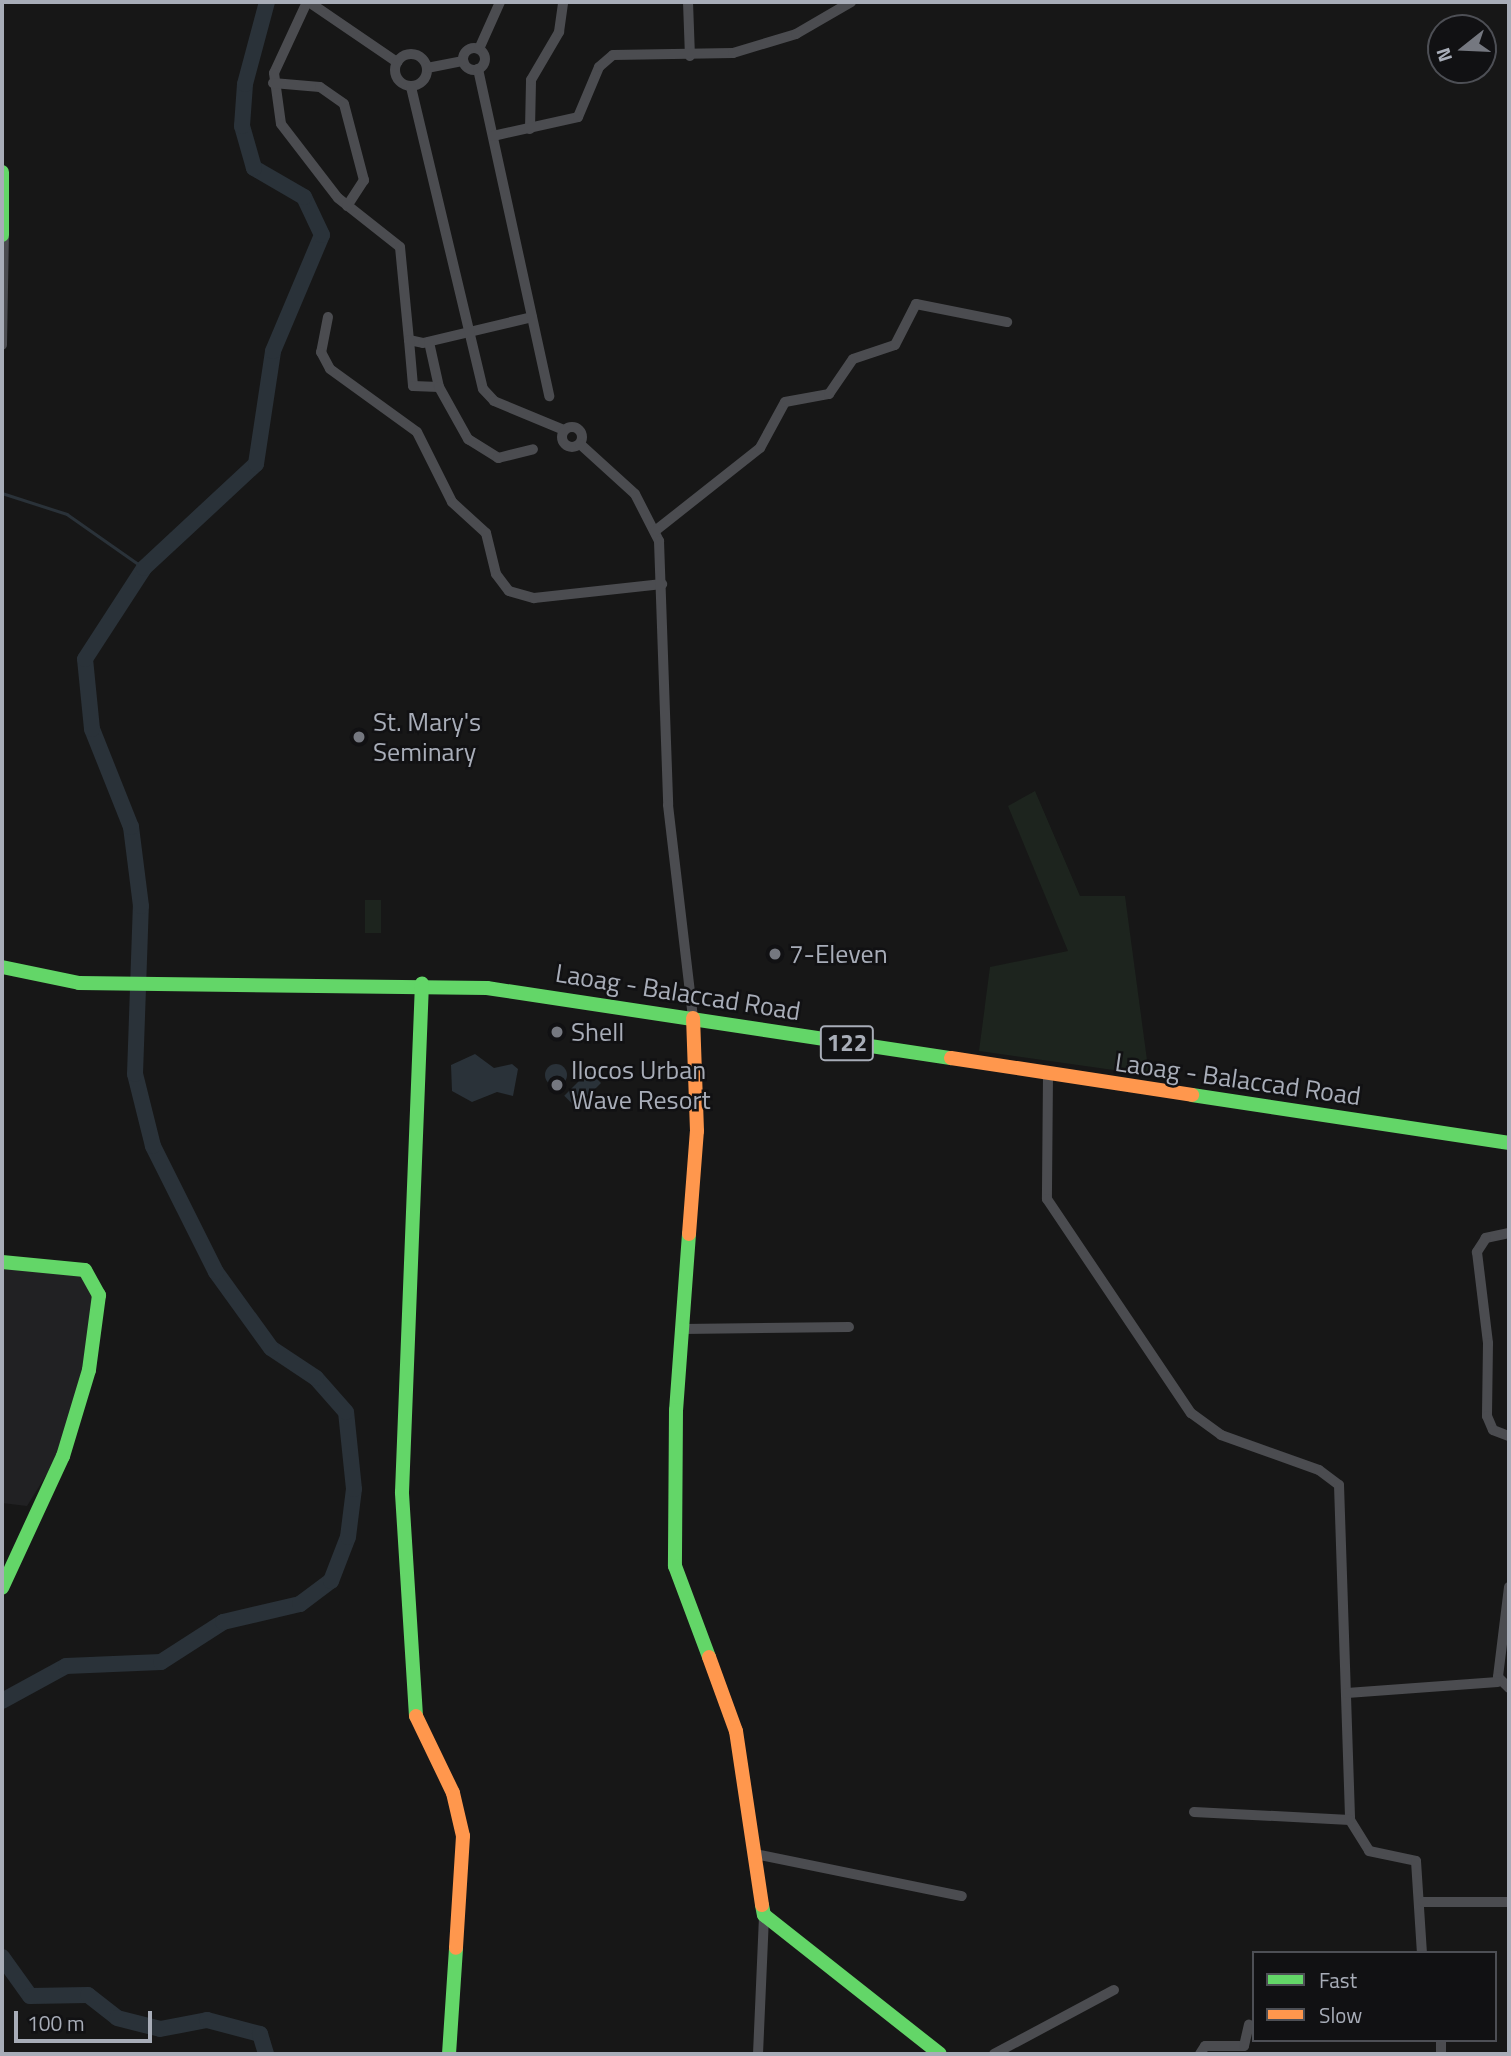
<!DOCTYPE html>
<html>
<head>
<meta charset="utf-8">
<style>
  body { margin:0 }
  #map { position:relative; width:1511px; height:2056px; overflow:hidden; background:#171717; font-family:"Titillium Web",sans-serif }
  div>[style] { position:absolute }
  .built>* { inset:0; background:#212123 }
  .green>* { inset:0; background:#1d241e; transform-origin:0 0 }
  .water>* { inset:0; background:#2a3239; transform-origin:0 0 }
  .round { border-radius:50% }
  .stream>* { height:2.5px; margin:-1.25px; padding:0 1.25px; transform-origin:1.25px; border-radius:1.25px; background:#2a3239 }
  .river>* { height:16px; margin:-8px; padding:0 8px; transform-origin:8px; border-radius:8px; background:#2a3239 }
  .street>* { height:10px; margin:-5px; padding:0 5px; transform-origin:5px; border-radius:5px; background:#4b4c50 }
  .street>.ring { margin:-5px; padding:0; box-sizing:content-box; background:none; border:10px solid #4b4c50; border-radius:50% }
  .fast>* { height:14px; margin:-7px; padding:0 7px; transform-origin:7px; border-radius:7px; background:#63d668 }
  .slow>* { height:14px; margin:-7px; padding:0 7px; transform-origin:7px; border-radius:7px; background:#ff974d }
  .dots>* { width:19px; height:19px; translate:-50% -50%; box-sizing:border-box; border:4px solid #111113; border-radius:50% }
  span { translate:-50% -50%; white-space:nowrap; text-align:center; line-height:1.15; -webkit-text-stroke:5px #111113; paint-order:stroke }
  .shield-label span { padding:2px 5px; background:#111113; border:2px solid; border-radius:5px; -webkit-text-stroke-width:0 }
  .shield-label { font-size:24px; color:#a8adb8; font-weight:700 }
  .poi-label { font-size:26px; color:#a8adb8 }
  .left { translate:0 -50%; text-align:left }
  .street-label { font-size:26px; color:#a8adb8 }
  .frame { position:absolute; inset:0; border:4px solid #a8adb8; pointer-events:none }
  .legend { position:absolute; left:1252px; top:1951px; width:245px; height:91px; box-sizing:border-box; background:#111113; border:2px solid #4d4f55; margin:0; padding:9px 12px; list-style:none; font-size:21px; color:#a8adb8 }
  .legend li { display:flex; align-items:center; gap:14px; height:35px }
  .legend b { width:35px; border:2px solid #4d4f55 }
  .north { position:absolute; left:1427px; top:14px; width:70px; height:70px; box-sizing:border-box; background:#111113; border:2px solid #4d4f55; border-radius:50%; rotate:252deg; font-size:19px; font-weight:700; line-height:28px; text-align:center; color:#a8adb8 }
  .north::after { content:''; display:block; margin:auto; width:24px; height:32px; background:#757880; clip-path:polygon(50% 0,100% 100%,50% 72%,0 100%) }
  .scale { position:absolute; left:14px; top:2011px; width:138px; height:32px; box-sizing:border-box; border:4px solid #a8adb8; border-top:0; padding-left:9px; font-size:21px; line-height:24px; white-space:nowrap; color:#a8adb8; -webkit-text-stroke:5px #111113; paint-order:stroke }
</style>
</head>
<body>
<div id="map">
  <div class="built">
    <i style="clip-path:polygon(2px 1268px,76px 1272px,88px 1278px,94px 1294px,84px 1365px,58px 1456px,27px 1506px,2px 1503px)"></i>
  </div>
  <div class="green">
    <i style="clip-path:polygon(1035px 791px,1080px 896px,1125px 896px,1149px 1075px,979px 1051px,990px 967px,1068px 951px,1008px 806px)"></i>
    <i style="left:365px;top:900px;width:16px;height:33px"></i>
  </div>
  <div class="water">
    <i style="clip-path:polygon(475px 1054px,494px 1068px,512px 1064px,518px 1069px,513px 1096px,497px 1092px,472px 1102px,452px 1091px,451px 1065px)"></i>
    <i class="round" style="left:545px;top:1064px;width:22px;height:22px"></i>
    <i style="left:589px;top:1071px;width:17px;height:35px;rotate:45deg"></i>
  </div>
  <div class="stream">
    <i style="left:2px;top:493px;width:68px;rotate:17.9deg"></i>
    <i style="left:67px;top:514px;width:94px;rotate:35deg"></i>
  </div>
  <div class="river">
    <i style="left:2px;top:1701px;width:73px;rotate:-28.7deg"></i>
    <i style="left:66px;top:1666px;width:95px;rotate:-2.4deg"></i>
    <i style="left:161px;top:1662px;width:74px;rotate:-32.8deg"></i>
    <i style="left:223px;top:1622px;width:79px;rotate:-13.2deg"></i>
    <i style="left:300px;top:1604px;width:39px;rotate:-37deg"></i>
    <i style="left:331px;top:1581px;width:47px;rotate:-68.9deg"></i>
    <i style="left:348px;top:1537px;width:48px;rotate:-82.9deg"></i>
    <i style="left:354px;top:1489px;width:77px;rotate:-95.9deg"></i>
    <i style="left:346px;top:1412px;width:45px;rotate:-131.4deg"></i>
    <i style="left:316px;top:1378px;width:54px;rotate:-146.3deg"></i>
    <i style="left:271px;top:1348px;width:94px;rotate:-125.9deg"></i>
    <i style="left:216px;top:1272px;width:141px;rotate:-116.6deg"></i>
    <i style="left:153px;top:1146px;width:74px;rotate:-104deg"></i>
    <i style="left:135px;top:1074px;width:168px;rotate:-88deg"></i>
    <i style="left:141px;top:906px;width:80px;rotate:-97.2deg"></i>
    <i style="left:131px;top:827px;width:105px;rotate:-111.7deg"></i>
    <i style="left:92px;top:729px;width:70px;rotate:-95.7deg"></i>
    <i style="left:85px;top:659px;width:108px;rotate:-57deg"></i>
    <i style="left:144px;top:568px;width:153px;rotate:-42.9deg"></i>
    <i style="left:256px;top:464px;width:114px;rotate:-81.4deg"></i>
    <i style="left:273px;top:351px;width:126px;rotate:-67.1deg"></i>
    <i style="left:322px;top:235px;width:42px;rotate:-115.3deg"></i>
    <i style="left:304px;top:197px;width:58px;rotate:-149.9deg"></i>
    <i style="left:254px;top:168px;width:44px;rotate:-105.9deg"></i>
    <i style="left:242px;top:126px;width:42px;rotate:-85.9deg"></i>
    <i style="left:245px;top:84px;width:85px;rotate:-75deg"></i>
    <i style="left:2px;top:1957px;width:48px;rotate:54.3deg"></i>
    <i style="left:30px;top:1996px;width:58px;rotate:-1deg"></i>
    <i style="left:88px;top:1995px;width:37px;rotate:38deg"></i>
    <i style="left:117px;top:2018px;width:44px;rotate:14.3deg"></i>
    <i style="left:160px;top:2029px;width:48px;rotate:-10.8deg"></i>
    <i style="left:207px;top:2020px;width:55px;rotate:14.8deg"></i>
    <i style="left:260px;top:2034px;width:21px;rotate:73deg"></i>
  </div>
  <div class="street">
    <i style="left:307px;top:2px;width:78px;rotate:114.9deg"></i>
    <i style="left:274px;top:73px;width:51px;rotate:82.2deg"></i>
    <i style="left:281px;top:124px;width:93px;rotate:52.4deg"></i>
    <i style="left:338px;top:198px;width:79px;rotate:38.3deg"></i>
    <i style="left:400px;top:247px;width:93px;rotate:84.5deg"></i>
    <i style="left:409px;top:340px;width:14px;rotate:12deg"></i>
    <i style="left:423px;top:343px;width:112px;rotate:-13.4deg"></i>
    <i style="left:309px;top:2px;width:107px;rotate:34.3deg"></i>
    <i style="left:688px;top:2px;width:54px;rotate:87.9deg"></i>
    <i class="ring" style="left:463px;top:48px;width:12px;height:12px"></i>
    <i style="left:479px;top:49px;width:51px;rotate:-65.9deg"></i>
    <i class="ring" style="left:395px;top:54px;width:22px;height:22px"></i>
    <i style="left:427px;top:68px;width:37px;rotate:-11deg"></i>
    <i style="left:478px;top:69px;width:335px;rotate:77.7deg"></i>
    <i style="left:273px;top:83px;width:47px;rotate:4.9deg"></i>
    <i style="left:320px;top:87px;width:29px;rotate:35deg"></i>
    <i style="left:344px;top:104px;width:79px;rotate:75.3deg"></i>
    <i style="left:364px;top:180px;width:31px;rotate:123deg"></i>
    <i style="left:411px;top:87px;width:310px;rotate:76.6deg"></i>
    <i style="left:483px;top:389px;width:16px;rotate:47deg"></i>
    <i style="left:494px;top:401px;width:76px;rotate:22.5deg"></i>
    <i style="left:530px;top:129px;width:49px;rotate:-88.8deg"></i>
    <i style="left:531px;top:80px;width:56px;rotate:-59.7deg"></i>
    <i style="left:559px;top:32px;width:30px;rotate:-82deg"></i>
    <i style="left:493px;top:136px;width:87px;rotate:-12.6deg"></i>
    <i style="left:578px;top:117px;width:54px;rotate:-67.2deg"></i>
    <i style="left:599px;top:67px;width:18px;rotate:-41deg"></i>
    <i style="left:613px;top:55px;width:120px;rotate:-1deg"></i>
    <i style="left:733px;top:53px;width:66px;rotate:-16.8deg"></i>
    <i style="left:796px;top:34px;width:64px;rotate:-30.2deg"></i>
    <i style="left:328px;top:317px;width:36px;rotate:101deg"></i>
    <i style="left:321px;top:352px;width:19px;rotate:62deg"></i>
    <i style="left:330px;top:369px;width:107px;rotate:35.9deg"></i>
    <i style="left:417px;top:432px;width:78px;rotate:63.4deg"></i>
    <i style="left:452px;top:502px;width:46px;rotate:42.4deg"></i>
    <i style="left:486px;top:533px;width:42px;rotate:76.3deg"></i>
    <i style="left:496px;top:574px;width:21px;rotate:53deg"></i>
    <i style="left:509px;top:591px;width:26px;rotate:16deg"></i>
    <i style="left:534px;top:598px;width:129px;rotate:-6.2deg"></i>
    <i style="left:409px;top:340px;width:46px;rotate:85deg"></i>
    <i style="left:413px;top:386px;width:26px;rotate:2deg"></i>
    <i style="left:429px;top:342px;width:46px;rotate:77.5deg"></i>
    <i style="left:439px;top:387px;width:60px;rotate:60.9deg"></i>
    <i style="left:468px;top:439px;width:36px;rotate:32deg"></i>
    <i style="left:498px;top:458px;width:36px;rotate:-14deg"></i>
    <i style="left:2px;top:345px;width:110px;rotate:-89deg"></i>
    <i class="ring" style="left:562px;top:427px;width:10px;height:10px"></i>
    <i style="left:580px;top:444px;width:74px;rotate:42.3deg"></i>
    <i style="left:635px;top:494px;width:53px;rotate:62.9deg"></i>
    <i style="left:659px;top:541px;width:264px;rotate:88deg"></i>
    <i style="left:668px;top:805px;width:214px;rotate:83.3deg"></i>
    <i style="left:655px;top:531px;width:134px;rotate:-38.3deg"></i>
    <i style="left:760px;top:448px;width:52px;rotate:-61.5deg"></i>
    <i style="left:785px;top:402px;width:45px;rotate:-10.3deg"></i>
    <i style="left:829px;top:394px;width:42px;rotate:-55.6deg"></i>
    <i style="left:853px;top:359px;width:44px;rotate:-18.4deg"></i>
    <i style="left:895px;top:345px;width:46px;rotate:-62.9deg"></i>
    <i style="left:916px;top:304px;width:93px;rotate:11.2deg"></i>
    <i style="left:1048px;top:1075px;width:124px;rotate:90.5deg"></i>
    <i style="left:1047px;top:1199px;width:258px;rotate:56.1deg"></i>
    <i style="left:1191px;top:1413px;width:37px;rotate:36deg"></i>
    <i style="left:1221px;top:1435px;width:104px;rotate:19.7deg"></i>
    <i style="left:1319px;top:1470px;width:25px;rotate:37deg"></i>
    <i style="left:1339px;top:1485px;width:335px;rotate:88.1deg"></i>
    <i style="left:1350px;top:1820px;width:36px;rotate:58deg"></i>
    <i style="left:1369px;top:1851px;width:48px;rotate:12deg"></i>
    <i style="left:1416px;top:1861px;width:92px;rotate:86.3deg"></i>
    <i style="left:1509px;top:1233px;width:24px;rotate:168deg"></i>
    <i style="left:1486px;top:1238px;width:17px;rotate:123deg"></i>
    <i style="left:1477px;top:1252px;width:92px;rotate:83.1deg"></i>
    <i style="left:1488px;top:1343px;width:73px;rotate:90.8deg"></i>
    <i style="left:1487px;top:1416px;width:15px;rotate:67deg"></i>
    <i style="left:1493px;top:1430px;width:17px;rotate:21deg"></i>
    <i style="left:682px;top:1329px;width:167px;rotate:-0.7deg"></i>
    <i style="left:1509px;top:1587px;width:91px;rotate:97deg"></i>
    <i style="left:1498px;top:1677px;width:16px;rotate:45deg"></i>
    <i style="left:1347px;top:1693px;width:151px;rotate:-4.2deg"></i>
    <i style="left:1194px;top:1812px;width:156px;rotate:2.9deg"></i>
    <i style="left:755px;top:1854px;width:211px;rotate:11.5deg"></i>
    <i style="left:1423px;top:1902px;width:86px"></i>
    <i style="left:758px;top:2054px;width:139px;rotate:-87.5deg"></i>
    <i style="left:994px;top:2054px;width:136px;rotate:-28.1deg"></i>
    <i style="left:1200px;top:2054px;width:9px;rotate:-58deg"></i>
    <i style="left:1205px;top:2046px;width:39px"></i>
    <i style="left:1244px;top:2046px;width:22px;rotate:-77deg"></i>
    <i style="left:1441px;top:2054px;width:14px;rotate:-90deg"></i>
  </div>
  <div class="fast">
    <i style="left:2px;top:172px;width:63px;rotate:90deg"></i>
    <i style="left:2px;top:967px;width:79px;rotate:11.7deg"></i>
    <i style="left:79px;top:983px;width:408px;rotate:0.7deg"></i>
    <i style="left:487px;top:988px;width:469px;rotate:8.6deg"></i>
    <i style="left:1192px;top:1095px;width:321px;rotate:8.6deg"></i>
    <i style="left:689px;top:1234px;width:176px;rotate:94.2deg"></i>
    <i style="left:676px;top:1410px;width:156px;rotate:90.4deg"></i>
    <i style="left:675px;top:1566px;width:97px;rotate:69.5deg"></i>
    <i style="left:2px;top:1262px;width:83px;rotate:5.5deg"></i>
    <i style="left:85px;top:1270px;width:29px;rotate:61deg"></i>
    <i style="left:99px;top:1295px;width:76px;rotate:97.6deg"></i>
    <i style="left:89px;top:1370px;width:90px;rotate:106.8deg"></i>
    <i style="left:63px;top:1456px;width:145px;rotate:114.8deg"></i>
    <i style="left:416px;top:1716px;width:224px;rotate:-93.6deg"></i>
    <i style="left:402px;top:1492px;width:509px;rotate:-87.75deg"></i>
    <i style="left:762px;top:1905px;width:10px;rotate:79deg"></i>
    <i style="left:764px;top:1915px;width:224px;rotate:38.3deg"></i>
    <i style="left:449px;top:2054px;width:106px;rotate:-86.2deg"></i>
  </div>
  <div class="slow">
    <i style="left:951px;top:1058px;width:244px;rotate:8.7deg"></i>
    <i style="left:689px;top:1234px;width:103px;rotate:-85.6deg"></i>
    <i style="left:697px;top:1131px;width:113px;rotate:-92deg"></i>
    <i style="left:709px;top:1657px;width:79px;rotate:70deg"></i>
    <i style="left:736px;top:1731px;width:176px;rotate:81.5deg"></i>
    <i style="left:416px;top:1716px;width:85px;rotate:64.3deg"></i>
    <i style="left:453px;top:1793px;width:44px;rotate:76.9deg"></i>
    <i style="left:463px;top:1836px;width:112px;rotate:93.6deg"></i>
  </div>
  <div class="dots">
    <i style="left:359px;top:737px;background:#757880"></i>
    <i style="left:775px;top:954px;background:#757880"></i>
    <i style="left:557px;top:1032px;background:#757880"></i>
    <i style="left:557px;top:1085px;background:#757880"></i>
  </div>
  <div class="shield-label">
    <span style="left:847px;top:1043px">122</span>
  </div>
  <div class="poi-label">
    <span class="left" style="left:373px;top:737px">St. Mary's<br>Seminary</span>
    <span class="left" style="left:789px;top:954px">7-Eleven</span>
    <span class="left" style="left:571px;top:1032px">Shell</span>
    <span class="left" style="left:571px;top:1085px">Ilocos Urban<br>Wave Resort</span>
  </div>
  <div class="street-label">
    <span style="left:678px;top:992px;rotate:9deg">Laoag - Balaccad Road</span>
    <span style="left:1238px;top:1079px;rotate:8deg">Laoag - Balaccad Road</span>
  </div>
  <div class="frame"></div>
  <ul class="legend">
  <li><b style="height:9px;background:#63d668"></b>Fast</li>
  <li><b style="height:9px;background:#ff974d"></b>Slow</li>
  </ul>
  <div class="north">N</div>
  <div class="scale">100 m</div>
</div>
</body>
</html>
